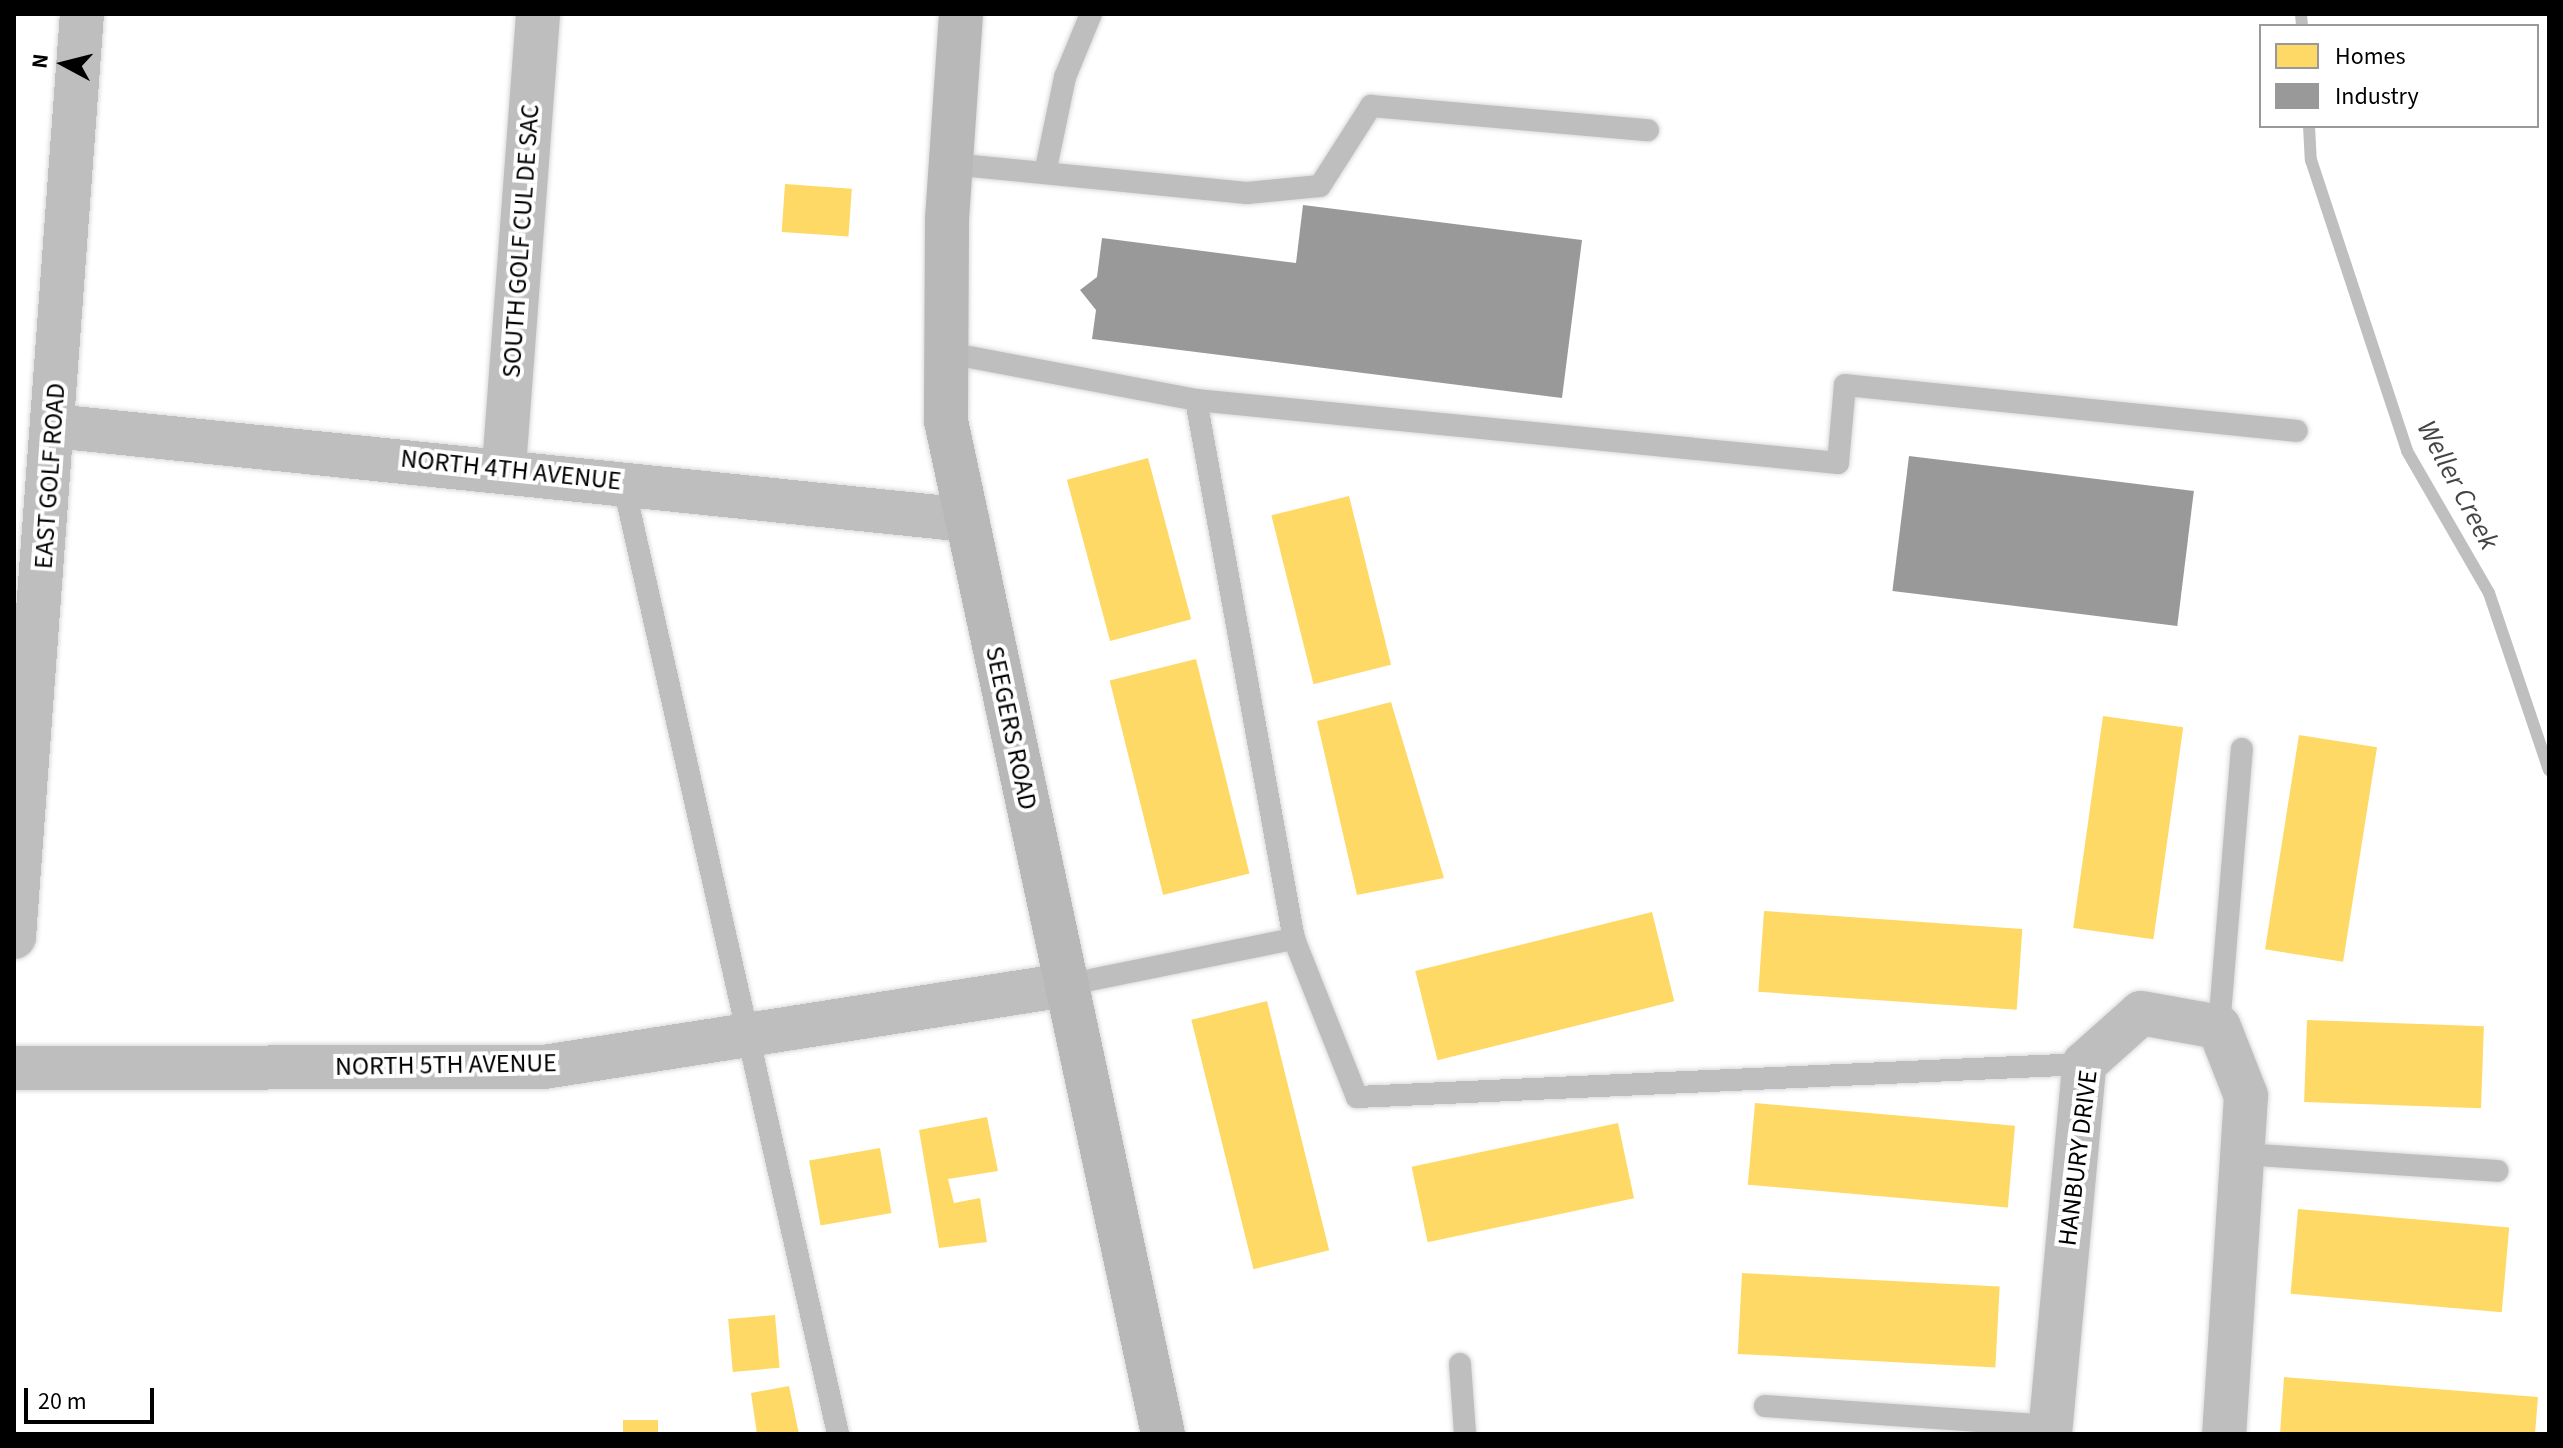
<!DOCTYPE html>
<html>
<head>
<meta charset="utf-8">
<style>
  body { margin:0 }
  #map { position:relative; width:2563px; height:1448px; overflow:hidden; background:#fff; font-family:"Source Sans 3",sans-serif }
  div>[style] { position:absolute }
  .homes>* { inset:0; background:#ffd966; transform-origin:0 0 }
  .industry>* { inset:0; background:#999; transform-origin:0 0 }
  .stream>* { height:12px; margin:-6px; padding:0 6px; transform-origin:6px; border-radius:6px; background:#bfbfbf }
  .roads { filter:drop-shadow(0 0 2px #dbdbdb) drop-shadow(0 0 2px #dbdbdb) }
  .lane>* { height:22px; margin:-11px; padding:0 11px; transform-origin:11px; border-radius:11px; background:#bebebe }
  .street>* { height:44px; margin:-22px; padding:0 22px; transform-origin:22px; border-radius:22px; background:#bebebe }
  .secondary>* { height:44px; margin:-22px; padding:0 22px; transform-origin:22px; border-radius:22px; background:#b8b8b8 }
  .primary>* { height:44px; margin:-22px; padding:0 22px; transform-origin:22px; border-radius:22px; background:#bebebe }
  span { translate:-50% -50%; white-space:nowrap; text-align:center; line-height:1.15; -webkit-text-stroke:8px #fff; paint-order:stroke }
  .street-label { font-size:26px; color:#000 }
  .water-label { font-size:28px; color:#444; font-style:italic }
  .frame { position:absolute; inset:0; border:16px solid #000; pointer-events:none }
  .legend { position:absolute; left:2259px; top:24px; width:280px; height:104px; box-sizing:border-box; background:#fff; border:2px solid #999; margin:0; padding:10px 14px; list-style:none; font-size:24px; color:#000 }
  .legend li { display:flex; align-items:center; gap:16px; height:40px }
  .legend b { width:40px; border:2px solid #999 }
  .north { position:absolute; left:24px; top:24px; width:80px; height:80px; -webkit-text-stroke:6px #fff; paint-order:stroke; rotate:277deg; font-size:22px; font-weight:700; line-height:32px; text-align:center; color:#000 }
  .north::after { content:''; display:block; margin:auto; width:28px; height:36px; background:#000; clip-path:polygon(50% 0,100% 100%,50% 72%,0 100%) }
  .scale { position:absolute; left:24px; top:1388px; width:130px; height:36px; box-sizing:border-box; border:4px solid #000; border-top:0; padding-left:10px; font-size:24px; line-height:28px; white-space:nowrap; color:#000; -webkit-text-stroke:6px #fff; paint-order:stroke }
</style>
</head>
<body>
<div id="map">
  <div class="homes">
    <i style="left:785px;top:184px;width:67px;height:48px;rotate:4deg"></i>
    <i style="left:1148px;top:458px;width:167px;height:84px;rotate:75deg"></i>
    <i style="left:1349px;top:496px;width:174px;height:80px;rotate:76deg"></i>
    <i style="left:1196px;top:659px;width:221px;height:89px;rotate:76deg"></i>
    <i style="clip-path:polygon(1391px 702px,1444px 878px,1357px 895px,1317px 721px)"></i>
    <i style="left:2103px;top:716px;width:81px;height:214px;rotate:8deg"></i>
    <i style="left:2299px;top:735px;width:79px;height:217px;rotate:9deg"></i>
    <i style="left:1764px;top:911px;width:259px;height:81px;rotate:4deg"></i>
    <i style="left:1652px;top:912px;width:92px;height:244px;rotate:76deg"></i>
    <i style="left:1267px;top:1001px;width:257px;height:78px;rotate:76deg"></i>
    <i style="left:2307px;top:1020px;width:177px;height:82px;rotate:2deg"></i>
    <i style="left:1755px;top:1103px;width:261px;height:82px;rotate:5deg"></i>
    <i style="clip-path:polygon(987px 1117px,998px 1171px,948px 1179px,954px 1203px,980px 1198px,987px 1242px,939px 1248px,919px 1130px)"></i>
    <i style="left:1618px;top:1123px;width:77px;height:211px;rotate:78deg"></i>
    <i style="left:880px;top:1148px;width:66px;height:72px;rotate:80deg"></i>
    <i style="left:2298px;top:1209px;width:212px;height:85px;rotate:5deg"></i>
    <i style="left:1742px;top:1273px;width:258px;height:81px;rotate:3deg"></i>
    <i style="left:775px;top:1315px;width:53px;height:47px;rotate:85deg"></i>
    <i style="clip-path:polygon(2284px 1377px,2538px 1397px,2535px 1434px,2280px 1434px)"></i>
    <i style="clip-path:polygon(789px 1386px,799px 1434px,757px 1434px,751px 1393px)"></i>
    <i style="left:658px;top:1420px;width:14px;height:35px;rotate:90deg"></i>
  </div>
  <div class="industry">
    <i style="clip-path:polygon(1303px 205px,1582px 240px,1562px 398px,1092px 339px,1096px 310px,1080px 290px,1097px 277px,1102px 238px,1296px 263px)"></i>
    <i style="left:1909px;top:456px;width:287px;height:136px;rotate:7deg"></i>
  </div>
  <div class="stream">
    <i style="left:2301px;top:14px;width:12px;rotate:85deg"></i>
    <i style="left:2309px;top:126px;width:34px;rotate:87deg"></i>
    <i style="left:2311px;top:160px;width:306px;rotate:71.7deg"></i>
    <i style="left:2407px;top:451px;width:164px;rotate:60deg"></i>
    <i style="left:2489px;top:593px;width:187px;rotate:71.3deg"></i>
  </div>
  <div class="roads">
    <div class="lane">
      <i style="left:951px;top:164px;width:297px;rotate:5.6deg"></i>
      <i style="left:1247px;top:193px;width:73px;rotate:-5.5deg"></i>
      <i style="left:1320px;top:186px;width:95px;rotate:-57.5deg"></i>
      <i style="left:1371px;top:106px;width:278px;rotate:5deg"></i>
      <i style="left:1045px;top:173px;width:98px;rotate:-78.2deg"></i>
      <i style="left:1065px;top:77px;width:68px;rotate:-67.6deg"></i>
      <i style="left:943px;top:352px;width:258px;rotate:10.7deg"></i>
      <i style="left:1196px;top:400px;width:645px;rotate:5.6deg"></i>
      <i style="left:1838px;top:463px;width:78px;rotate:-84.9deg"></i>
      <i style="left:1845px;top:385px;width:454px;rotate:5.8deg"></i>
      <i style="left:1196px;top:400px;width:548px;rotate:79.7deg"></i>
      <i style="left:623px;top:482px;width:976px;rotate:77.27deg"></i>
      <i style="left:1065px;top:985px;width:234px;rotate:-11.4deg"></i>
      <i style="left:1294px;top:939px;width:170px;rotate:68.3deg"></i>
      <i style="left:1357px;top:1097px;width:728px;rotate:-2.6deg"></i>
      <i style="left:2219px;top:1027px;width:279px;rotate:-85.3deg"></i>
      <i style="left:2243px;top:1154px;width:255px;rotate:3.8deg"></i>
      <i style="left:1460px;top:1364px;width:70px;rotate:85.9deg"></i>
      <i style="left:1765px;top:1406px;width:286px;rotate:4deg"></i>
    </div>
    <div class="street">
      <i style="left:54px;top:426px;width:918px;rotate:5.88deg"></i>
      <i style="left:504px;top:467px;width:454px;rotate:-85.7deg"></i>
      <i style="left:14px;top:1068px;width:530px;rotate:-0.11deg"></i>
      <i style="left:544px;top:1067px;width:527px;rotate:-8.94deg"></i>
      <i style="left:2050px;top:1434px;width:372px;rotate:-84.7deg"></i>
      <i style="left:2084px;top:1064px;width:76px;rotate:-41.8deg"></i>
      <i style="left:2141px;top:1013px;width:79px;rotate:10.2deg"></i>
      <i style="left:2219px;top:1027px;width:74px;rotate:68.6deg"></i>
      <i style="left:2246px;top:1096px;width:339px;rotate:93.7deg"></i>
    </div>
    <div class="secondary">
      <i style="left:961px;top:14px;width:207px;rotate:93.9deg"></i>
      <i style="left:947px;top:221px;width:200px;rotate:90.3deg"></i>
      <i style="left:946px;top:421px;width:1036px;rotate:77.91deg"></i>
    </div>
    <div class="primary">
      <i style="left:14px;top:937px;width:926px;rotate:-85.79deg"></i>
    </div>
  </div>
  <div class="street-label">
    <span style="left:521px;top:241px;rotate:-86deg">SOUTH GOLF CUL DE SAC</span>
    <span style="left:511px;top:470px;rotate:6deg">NORTH 4TH AVENUE</span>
    <span style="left:50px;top:476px;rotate:-86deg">EAST GOLF ROAD</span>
    <span style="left:1011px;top:728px;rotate:78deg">SEEGERS ROAD</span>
    <span style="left:446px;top:1065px;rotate:-1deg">NORTH 5TH AVENUE</span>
    <span style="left:2078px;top:1158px;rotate:-83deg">HANBURY DRIVE</span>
  </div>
  <div class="water-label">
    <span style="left:2458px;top:485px;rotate:62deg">Weller Creek</span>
  </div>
  <div class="frame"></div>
  <ul class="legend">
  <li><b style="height:22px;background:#ffd966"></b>Homes</li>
  <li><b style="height:22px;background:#999"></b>Industry</li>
  </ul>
  <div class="north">N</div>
  <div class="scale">20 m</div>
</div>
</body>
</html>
